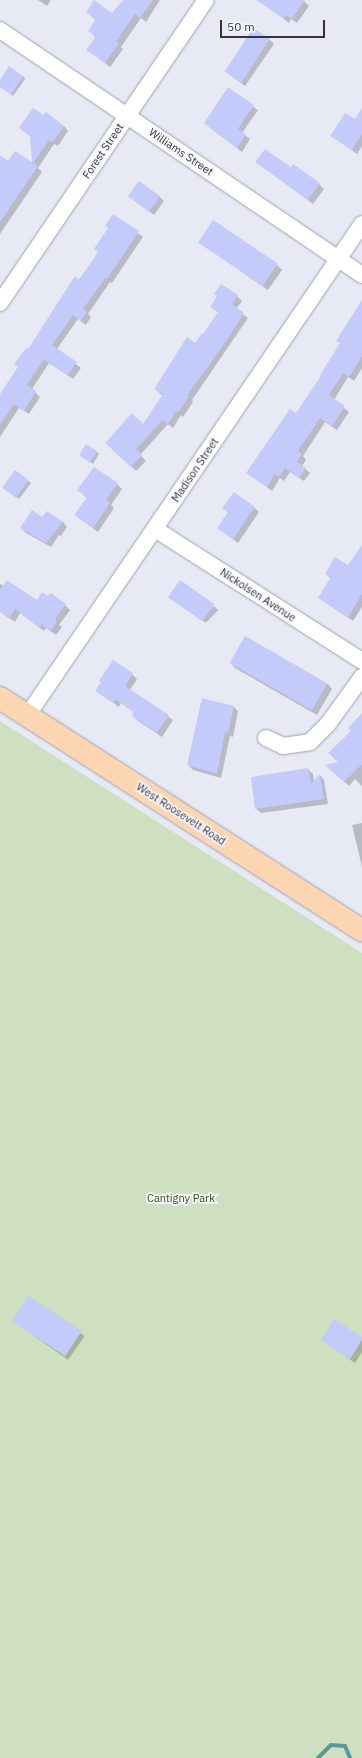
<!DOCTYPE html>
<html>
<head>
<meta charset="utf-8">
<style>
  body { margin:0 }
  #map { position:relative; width:362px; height:1758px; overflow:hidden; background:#e7e9f5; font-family:"IBM Plex Sans",sans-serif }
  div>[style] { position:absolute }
  .green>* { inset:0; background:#cee0bf }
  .shadow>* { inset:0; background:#0003; transform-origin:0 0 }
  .stream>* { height:4px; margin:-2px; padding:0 2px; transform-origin:2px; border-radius:2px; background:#5a999a }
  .building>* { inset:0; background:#c4cbfa; transform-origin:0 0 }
  .roads { filter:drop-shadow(0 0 1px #a0a1ac) drop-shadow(0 0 1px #a0a1ac) }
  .minor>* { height:16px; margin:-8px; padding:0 8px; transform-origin:8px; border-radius:8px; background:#fff }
  .primary>* { height:22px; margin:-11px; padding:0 11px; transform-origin:11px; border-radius:11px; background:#fcd6b3 }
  span { translate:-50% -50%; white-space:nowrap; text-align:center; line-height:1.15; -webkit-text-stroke:3.5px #f6f7fe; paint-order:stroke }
  .street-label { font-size:11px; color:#333338 }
  .park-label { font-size:11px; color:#314c0b }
  .scale { position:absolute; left:220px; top:20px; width:105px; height:18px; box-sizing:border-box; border:2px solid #333338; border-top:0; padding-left:5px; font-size:12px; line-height:14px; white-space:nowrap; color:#333338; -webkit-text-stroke:3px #f6f7fe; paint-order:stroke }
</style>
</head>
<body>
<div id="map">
  <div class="green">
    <i style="clip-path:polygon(0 721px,362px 953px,362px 1758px,0 1758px)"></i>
  </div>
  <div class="shadow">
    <i style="clip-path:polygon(38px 0,51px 0,47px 6px)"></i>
    <i style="clip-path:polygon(124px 0,160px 0,146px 22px,141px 18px,121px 47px,123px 49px,110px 67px,88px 50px,96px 37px,89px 31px,96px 20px,87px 12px,112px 14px)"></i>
    <i style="clip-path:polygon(271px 0,305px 0,304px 1px,309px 6px,297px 23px,291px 19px,289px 23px,267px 6px)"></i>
    <i style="clip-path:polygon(269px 39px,274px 44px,245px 86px,225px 71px)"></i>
    <i style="clip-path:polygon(23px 76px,25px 79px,13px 96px,0 86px,0 81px)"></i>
    <i style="clip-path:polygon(228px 89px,258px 110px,242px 133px,250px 139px,242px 152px,209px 127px)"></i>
    <i style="clip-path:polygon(362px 110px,362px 146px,357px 154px,331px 135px,355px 121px)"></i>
    <i style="clip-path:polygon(64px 126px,68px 131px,58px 146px,54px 144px,38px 168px,42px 172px,0 234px,0 163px,8px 162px,33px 164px,31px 137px,20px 128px)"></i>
    <i style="clip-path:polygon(257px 162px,291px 168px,319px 184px,324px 189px,313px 204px)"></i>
    <i style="clip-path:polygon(129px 196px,159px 196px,164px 201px,154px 215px)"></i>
    <i style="clip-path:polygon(113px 215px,143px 237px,112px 283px,110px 282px,88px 314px,91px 317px,86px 325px,78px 319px,57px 349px,81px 368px,73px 379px,49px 363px,32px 389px,40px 397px,29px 414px,19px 408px,0 437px,0 397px,28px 351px,99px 252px)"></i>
    <i style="clip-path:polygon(199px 242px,277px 265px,282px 270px,268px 290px)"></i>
    <i style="clip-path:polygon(237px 296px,242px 301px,236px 309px,248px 318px,192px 400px,193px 402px,183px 417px,181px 415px,173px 428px,168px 424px,140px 455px,146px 461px,136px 471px,106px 443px,143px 425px,163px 396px,155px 389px,204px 336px,219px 313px,211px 307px)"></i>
    <i style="clip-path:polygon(362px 310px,362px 368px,354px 381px,348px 377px,334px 400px,349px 412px,337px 430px,325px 422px,303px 456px,306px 460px,302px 466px,310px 473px,304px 481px,290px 472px,284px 481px,280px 478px,272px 491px,248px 473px,296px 415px,322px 376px,341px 344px,338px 341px)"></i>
    <i style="clip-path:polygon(87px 445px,99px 454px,93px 464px,82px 457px)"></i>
    <i style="clip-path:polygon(28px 481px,31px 483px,19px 499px,6px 490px)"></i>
    <i style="clip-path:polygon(117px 484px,122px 489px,111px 505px,114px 508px,98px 532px,75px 515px,87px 498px,79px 490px)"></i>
    <i style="clip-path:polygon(254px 507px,259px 512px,238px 543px,218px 528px,229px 513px,224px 508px)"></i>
    <i style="clip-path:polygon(43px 518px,63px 522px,67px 527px,61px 536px,59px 535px,51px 547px,26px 533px,21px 528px)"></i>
    <i style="clip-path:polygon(362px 547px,362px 607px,353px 621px,319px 598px,331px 579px,326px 574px,348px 567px)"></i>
    <i style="clip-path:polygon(0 584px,37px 601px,49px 598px,51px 594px,65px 605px,70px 610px,59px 625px,62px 627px,56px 635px,46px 628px,44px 631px,20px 613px,15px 622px,0 612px)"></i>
    <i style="clip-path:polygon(170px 598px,212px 604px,203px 620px)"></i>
    <i style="left:214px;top:606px;width:6px;height:18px;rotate:45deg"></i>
    <i style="clip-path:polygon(246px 637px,328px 684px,332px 689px,317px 715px,235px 668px,231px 663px)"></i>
    <i style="clip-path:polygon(132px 674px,137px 679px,130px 690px,173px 720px,162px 737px,138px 721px,133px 716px,135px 713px,121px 703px,119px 707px,97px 691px,102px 682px)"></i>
    <i style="clip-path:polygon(233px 706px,238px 711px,233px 737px,230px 736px,221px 778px,193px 770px,188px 765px)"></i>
    <i style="clip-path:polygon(362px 715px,362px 786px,355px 779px,349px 786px,327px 765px,340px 763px,352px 731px)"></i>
    <i style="clip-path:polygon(308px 769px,313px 774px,314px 782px,320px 775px,324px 780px,328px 804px,261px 813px,256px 809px)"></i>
    <i style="clip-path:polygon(362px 823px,362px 867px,352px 825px)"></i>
    <i style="left:29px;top:1297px;width:68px;height:29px;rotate:35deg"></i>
    <i style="clip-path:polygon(362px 1338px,362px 1352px,355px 1363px,322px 1340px)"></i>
  </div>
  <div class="stream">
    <i style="left:318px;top:1758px;width:18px;rotate:-45deg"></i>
    <i style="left:331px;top:1745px;width:14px;rotate:4deg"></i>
    <i style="left:345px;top:1746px;width:13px;rotate:67deg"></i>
  </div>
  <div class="building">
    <i style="clip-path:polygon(94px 0,112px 13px,123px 0,153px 0,140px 18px,135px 14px,116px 42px,119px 43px,105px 63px,86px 50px,96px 36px,88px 31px,96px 19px,86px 12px)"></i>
    <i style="clip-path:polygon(256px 0,305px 0,292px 19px,286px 15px,284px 19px)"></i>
    <i style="left:253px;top:28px;width:20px;height:52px;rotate:33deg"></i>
    <i style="clip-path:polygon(9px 66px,23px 76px,11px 95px,0 87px,0 80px)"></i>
    <i style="clip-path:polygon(228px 87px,254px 105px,238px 129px,246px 134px,237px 148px,204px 123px)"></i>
    <i style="clip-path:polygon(33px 108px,44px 115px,46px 112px,64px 126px,53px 142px,49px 140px,33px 163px,38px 166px,0 222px,0 155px,8px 161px,15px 151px,32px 162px,30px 136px,19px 128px)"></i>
    <i style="clip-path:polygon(362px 108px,362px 134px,352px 150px,330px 136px,345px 113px,355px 119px)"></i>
    <i style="clip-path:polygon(265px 149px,291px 167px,293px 164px,320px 183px,308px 200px,255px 162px)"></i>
    <i style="left:139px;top:181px;width:26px;height:19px;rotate:36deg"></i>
    <i style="clip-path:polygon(113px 214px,139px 231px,107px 279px,105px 278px,83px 309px,87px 312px,81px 321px,73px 315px,52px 345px,77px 362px,68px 375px,44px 359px,27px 385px,36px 391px,24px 411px,14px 404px,0 425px,0 394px,18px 367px,14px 364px,26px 348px,28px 349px,75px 276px,79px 280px,98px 252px,94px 249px,108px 228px,105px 226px)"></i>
    <i style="left:213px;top:220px;width:78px;height:27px;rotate:34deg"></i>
    <i style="clip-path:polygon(221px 284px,238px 295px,232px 304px,244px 313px,225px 343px,187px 395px,189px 396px,178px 413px,176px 411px,168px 424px,163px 420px,136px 449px,142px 455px,131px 467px,105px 443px,132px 413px,143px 424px,163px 394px,154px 389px,187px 337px,195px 343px,202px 333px,203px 334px,218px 312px,210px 307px,217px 296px,214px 294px)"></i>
    <i style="clip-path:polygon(362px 300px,362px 356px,349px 377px,343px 373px,329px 395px,345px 406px,332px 426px,320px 418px,298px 451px,302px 454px,297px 462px,306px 468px,299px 478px,285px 468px,279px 477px,275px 474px,267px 487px,246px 473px,290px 409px,296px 413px,321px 376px,320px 375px,340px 343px,336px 341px)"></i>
    <i style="left:86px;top:444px;width:13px;height:13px;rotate:32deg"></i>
    <i style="clip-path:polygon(94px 467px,118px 483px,106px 500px,110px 503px,93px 528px,74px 515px,87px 497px,77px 490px)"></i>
    <i style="left:15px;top:470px;width:17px;height:22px;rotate:36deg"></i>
    <i style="clip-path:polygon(234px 492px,255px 507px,233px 539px,217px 528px,228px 512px,222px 508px)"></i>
    <i style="clip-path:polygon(32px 510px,42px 517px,47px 511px,63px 522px,46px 543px,20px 528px)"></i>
    <i style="clip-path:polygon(362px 545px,362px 594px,348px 617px,318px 598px,331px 577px,325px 574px,335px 557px,348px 565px)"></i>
    <i style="clip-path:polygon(7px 580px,37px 600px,42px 592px,48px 596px,51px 593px,66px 604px,55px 619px,57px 621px,51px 631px,41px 624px,39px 627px,15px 609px,10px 618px,0 612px,0 590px)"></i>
    <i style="left:180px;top:580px;width:42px;height:21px;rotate:35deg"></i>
    <i style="left:245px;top:636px;width:95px;height:31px;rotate:30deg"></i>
    <i style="clip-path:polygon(113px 660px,133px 673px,125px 686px,169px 715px,157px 733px,132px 716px,134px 712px,116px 699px,113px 703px,95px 691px,101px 682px,99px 681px)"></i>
    <i style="clip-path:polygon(202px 698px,234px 706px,228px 733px,225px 732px,217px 774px,187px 765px)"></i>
    <i style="clip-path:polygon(362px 713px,362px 764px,344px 782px,325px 765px,338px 762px,328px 753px,351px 731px,348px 728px)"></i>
    <i style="clip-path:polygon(308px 768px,311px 784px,320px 774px,324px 799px,255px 809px,251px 777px)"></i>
    <i style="left:28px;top:1296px;width:64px;height:30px;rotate:33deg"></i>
    <i style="clip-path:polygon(334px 1319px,362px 1337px,362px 1340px,350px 1359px,321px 1340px)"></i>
  </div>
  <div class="roads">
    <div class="minor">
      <i style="left:0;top:30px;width:437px;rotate:34.1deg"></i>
      <i style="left:0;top:303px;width:366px;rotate:-55.8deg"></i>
      <i style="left:155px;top:529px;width:246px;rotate:32.5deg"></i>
      <i style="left:27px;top:716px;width:595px;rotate:-55.75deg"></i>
      <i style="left:266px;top:738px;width:19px;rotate:25deg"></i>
      <i style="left:283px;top:746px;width:27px;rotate:-8deg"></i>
      <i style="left:310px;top:742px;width:25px;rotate:-45deg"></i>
      <i style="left:328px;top:724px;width:58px;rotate:-54.1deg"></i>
    </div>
    <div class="primary">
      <i style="left:0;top:698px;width:430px;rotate:32.7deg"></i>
    </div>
  </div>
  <div class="street-label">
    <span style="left:103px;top:151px;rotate:-56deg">Forest Street</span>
    <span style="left:181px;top:152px;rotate:34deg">Williams Street</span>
    <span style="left:195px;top:470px;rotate:-56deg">Madison Street</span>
    <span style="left:258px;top:595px;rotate:33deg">Nickolsen Avenue</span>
    <span style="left:181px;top:814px;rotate:33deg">West Roosevelt Road</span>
  </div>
  <div class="park-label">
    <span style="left:181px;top:1198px">Cantigny Park</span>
  </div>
  <div class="scale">50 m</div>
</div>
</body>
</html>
